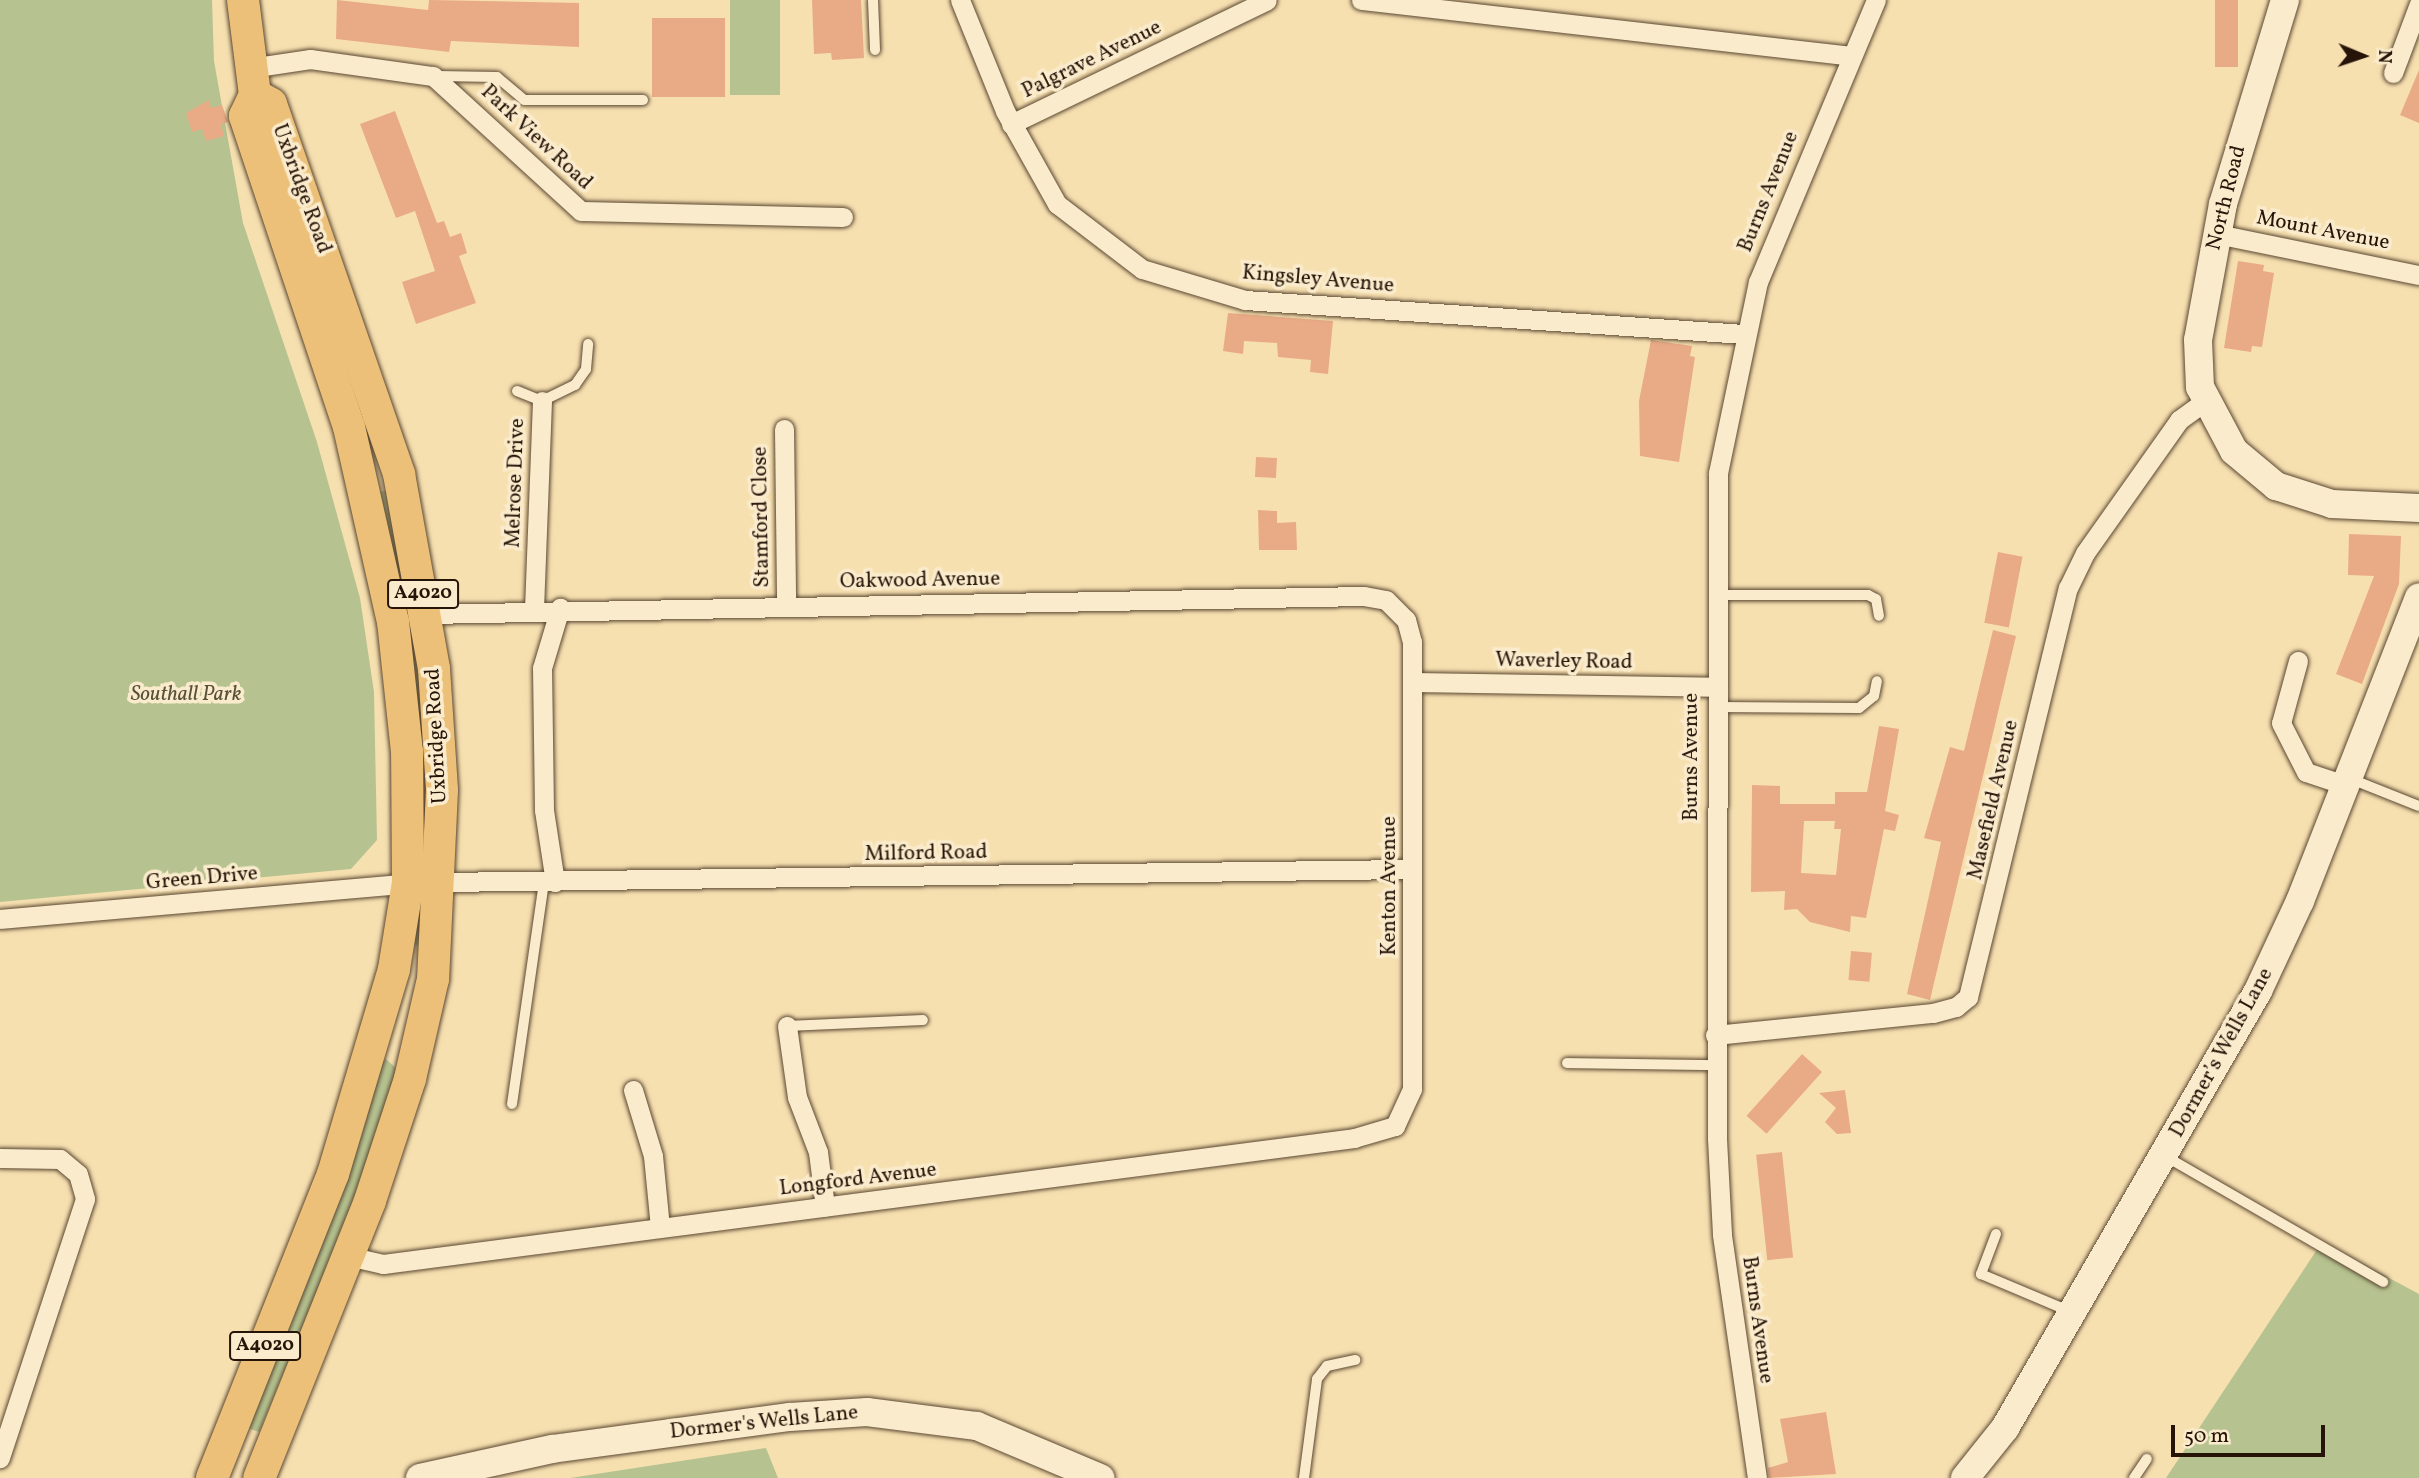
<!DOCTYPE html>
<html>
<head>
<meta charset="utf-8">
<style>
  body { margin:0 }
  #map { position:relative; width:2419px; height:1478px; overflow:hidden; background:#f7e0b0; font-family:Vollkorn,serif }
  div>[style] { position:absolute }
  .green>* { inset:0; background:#b6c390; transform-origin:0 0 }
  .building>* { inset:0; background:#e9ab86; transform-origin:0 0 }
  .roads { filter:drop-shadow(0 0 2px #5a4732) drop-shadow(0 0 2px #5a4732) }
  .lane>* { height:10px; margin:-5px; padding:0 5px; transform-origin:5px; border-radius:5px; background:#faebcc }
  .street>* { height:19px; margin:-9.5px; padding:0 9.5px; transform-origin:9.5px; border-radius:9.5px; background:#faebcc }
  .secondary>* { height:28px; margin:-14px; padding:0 14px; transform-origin:14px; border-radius:14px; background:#faebcc }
  .primary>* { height:32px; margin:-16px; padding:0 16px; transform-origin:16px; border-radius:16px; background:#ecc078 }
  span { translate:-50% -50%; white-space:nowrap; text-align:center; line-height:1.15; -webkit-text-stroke:7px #faebcc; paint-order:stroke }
  .shield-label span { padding:2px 5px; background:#faebcc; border:2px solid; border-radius:5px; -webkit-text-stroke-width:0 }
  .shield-label { font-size:19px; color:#261408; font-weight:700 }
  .street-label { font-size:21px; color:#261408 }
  .park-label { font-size:21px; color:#585138; font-style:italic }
  .north { position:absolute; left:2328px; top:21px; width:70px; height:70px; -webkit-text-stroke:5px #faebcc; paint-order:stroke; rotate:92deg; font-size:19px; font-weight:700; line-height:28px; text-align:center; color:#261408 }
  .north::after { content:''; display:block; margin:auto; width:24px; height:32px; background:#261408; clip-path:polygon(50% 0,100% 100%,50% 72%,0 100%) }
  .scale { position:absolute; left:2171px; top:1425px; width:154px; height:32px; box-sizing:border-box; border:4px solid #261408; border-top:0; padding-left:9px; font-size:21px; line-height:24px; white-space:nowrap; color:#261408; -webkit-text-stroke:5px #faebcc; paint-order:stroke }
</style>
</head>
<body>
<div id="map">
  <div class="green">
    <i style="clip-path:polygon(0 0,212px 0,214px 61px,243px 223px,317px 442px,360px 598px,374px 692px,377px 840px,351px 869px,0 902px)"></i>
    <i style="left:730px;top:0;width:50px;height:95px"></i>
    <i style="clip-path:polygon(388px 490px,424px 712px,422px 946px,410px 944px,376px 493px)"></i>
    <i style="clip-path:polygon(386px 1059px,399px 1071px,362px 1183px,259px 1432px,242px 1426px,377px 1064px)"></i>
    <i style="clip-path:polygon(2322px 1242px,2419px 1294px,2419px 1478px,2166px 1478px)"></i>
    <i style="clip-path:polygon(766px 1448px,778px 1478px,570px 1478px)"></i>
  </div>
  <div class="building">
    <i style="clip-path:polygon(337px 0,428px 10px,429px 0,579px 3px,579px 47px,451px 41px,449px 52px,336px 39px)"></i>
    <i style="clip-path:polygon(812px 0,861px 0,864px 58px,832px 60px,831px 53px,814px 54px)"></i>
    <i style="left:2215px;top:0;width:23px;height:67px"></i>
    <i style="left:652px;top:18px;width:73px;height:79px"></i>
    <i style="clip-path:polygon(2419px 70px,2419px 123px,2400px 115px)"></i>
    <i style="clip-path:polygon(209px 100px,211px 108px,222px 105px,228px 122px,221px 124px,224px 136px,206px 141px,202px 129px,192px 132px,186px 113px)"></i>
    <i style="clip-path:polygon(395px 111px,437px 223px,444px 221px,450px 237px,461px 233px,467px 253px,459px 256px,476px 303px,416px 324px,402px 282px,435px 271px,415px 211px,396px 218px,360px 124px)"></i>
    <i style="clip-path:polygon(2238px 261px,2264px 265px,2263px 271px,2274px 273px,2262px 347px,2252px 346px,2251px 352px,2224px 348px)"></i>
    <i style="clip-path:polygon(1228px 313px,1333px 321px,1328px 374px,1310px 372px,1311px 360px,1278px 357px,1277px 343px,1244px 341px,1243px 354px,1223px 351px)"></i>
    <i style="clip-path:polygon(1651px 340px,1692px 346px,1690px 356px,1695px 357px,1679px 462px,1640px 456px,1639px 401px)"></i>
    <i style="left:1256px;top:457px;width:21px;height:20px;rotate:3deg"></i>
    <i style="clip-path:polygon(1258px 510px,1277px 511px,1277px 523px,1296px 522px,1297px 550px,1259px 550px)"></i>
    <i style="clip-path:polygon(2349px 534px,2401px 536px,2399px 584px,2362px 684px,2336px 674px,2374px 576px,2348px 575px)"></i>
    <i style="left:1998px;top:552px;width:25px;height:72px;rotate:11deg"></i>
    <i style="clip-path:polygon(1993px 630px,2016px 636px,1930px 1000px,1907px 994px,1941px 842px,1924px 838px,1950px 747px,1964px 751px)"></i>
    <i style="clip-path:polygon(evenodd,1879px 726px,1899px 729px,1885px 811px,1899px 815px,1895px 831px,1884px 829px,1866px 918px,1851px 916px,1850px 932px,1810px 922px,1797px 909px,1784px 910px,1785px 891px,1751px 892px,1752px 785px,1780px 786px,1780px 804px,1835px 804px,1835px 792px,1867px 792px,1879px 726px,1804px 821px,1835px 821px,1834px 829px,1841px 829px,1836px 875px,1801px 873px,1804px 821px)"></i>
    <i style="left:1851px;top:951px;width:21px;height:29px;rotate:5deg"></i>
    <i style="left:1802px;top:1054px;width:27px;height:83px;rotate:42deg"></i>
    <i style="clip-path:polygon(1845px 1090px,1851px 1133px,1837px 1134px,1825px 1122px,1836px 1108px,1819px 1093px)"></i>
    <i style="left:1782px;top:1152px;width:106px;height:26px;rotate:84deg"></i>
    <i style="clip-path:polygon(1826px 1412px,1836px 1474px,1769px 1478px,1768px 1468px,1788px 1462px,1780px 1419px)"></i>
  </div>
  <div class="roads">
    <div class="lane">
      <i style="left:873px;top:0;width:50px;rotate:87.7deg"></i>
      <i style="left:437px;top:76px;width:60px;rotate:1deg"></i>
      <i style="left:497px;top:77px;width:35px;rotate:40deg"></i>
      <i style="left:524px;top:100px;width:119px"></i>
      <i style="left:517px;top:391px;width:27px;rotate:22deg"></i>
      <i style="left:542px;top:401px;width:37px;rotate:-26deg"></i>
      <i style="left:575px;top:385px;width:19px;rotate:-55deg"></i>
      <i style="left:586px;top:369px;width:25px;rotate:-85deg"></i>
      <i style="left:1716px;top:595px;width:152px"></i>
      <i style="left:1868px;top:595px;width:9px;rotate:27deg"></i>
      <i style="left:1876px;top:599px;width:17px;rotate:80deg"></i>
      <i style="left:1716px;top:707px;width:143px;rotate:0.4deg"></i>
      <i style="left:1859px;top:708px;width:19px;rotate:-39deg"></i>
      <i style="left:1874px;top:696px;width:15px;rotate:-79deg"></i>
      <i style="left:2351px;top:779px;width:73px;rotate:21.7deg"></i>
      <i style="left:787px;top:1026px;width:136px;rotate:-2.5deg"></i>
      <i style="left:1567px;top:1063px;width:148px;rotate:0.8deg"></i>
      <i style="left:512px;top:1104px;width:224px;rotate:-81.8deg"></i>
      <i style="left:2165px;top:1156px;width:252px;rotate:30deg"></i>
      <i style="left:1996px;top:1234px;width:43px;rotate:110.6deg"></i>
      <i style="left:1981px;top:1274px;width:95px;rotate:22.8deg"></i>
      <i style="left:1304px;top:1478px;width:100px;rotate:-82.5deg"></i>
      <i style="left:1317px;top:1379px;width:16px;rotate:-52deg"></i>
      <i style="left:1327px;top:1366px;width:29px;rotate:-12deg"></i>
      <i style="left:2134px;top:1478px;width:23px;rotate:-56deg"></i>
    </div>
    <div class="street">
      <i style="left:960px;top:0;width:120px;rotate:67.9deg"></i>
      <i style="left:1005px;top:111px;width:107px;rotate:60.8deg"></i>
      <i style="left:1057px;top:204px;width:107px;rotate:37.4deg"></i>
      <i style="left:1142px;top:269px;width:108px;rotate:16.8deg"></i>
      <i style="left:1245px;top:300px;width:499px;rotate:3.9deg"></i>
      <i style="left:1361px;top:0;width:493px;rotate:6.5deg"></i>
      <i style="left:250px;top:68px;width:61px;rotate:-8.5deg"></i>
      <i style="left:310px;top:59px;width:124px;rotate:7.9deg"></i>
      <i style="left:433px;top:76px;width:200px;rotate:42.4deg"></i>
      <i style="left:581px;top:211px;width:262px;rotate:1.3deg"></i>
      <i style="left:2393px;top:73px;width:74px;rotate:-69.4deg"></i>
      <i style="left:1011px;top:124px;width:284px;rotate:-25.8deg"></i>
      <i style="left:2217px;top:234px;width:206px;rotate:11.5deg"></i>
      <i style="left:784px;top:429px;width:176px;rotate:89.3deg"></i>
      <i style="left:534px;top:609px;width:208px;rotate:-87.8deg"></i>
      <i style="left:2298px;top:661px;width:64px;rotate:105.3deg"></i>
      <i style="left:2281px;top:723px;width:55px;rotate:63deg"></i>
      <i style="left:2306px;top:772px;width:41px;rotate:18.4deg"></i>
      <i style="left:1413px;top:682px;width:302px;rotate:0.9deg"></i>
      <i style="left:441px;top:882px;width:971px;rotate:-0.77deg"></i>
      <i style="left:555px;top:882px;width:73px;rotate:-98.7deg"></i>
      <i style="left:544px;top:810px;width:142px;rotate:-90.8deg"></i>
      <i style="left:542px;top:668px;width:63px;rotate:-73.3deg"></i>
      <i style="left:0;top:919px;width:410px;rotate:-5deg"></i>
      <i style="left:787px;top:1026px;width:72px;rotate:82deg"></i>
      <i style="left:797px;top:1097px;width:59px;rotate:69.1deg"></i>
      <i style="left:818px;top:1152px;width:55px;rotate:82.7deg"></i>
      <i style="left:1715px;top:1035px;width:219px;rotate:-5.8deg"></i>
      <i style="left:1933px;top:1013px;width:24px;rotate:-15deg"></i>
      <i style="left:1956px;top:1007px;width:16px;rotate:-40deg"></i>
      <i style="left:1968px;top:997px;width:421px;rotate:-76.3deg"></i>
      <i style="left:2068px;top:588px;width:39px;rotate:-64deg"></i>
      <i style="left:2085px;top:553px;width:163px;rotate:-54.7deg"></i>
      <i style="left:2179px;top:420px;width:32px;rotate:-36deg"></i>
      <i style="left:633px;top:1090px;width:69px;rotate:73.1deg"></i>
      <i style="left:653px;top:1156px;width:72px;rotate:84.4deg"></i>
      <i style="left:0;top:1158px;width:60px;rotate:1deg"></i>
      <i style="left:60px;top:1159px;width:23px;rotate:40deg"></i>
      <i style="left:78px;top:1174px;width:26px;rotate:74deg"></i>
      <i style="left:85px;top:1199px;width:273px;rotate:108.2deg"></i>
      <i style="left:348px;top:1256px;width:36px;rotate:13deg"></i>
      <i style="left:383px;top:1264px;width:979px;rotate:-7.39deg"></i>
      <i style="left:1354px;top:1138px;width:43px;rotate:-16.3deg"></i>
      <i style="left:1395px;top:1126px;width:41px;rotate:-65.3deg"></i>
      <i style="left:1412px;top:1089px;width:447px;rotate:-90deg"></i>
      <i style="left:1412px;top:642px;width:23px;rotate:-105deg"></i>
      <i style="left:1406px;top:620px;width:28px;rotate:-135deg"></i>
      <i style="left:1386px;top:600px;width:22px;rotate:-170deg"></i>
      <i style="left:1364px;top:596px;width:937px;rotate:178.9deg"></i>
      <i style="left:1757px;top:1478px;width:246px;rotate:-98.2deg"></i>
      <i style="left:1722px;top:1234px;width:96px;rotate:-93deg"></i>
      <i style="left:1717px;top:1138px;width:665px;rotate:-89.91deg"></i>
      <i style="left:1718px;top:473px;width:195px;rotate:-78.2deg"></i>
      <i style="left:1758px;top:282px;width:306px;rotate:-67.3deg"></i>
    </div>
    <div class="secondary">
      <i style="left:2285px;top:0;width:213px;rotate:106.9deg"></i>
      <i style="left:2223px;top:204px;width:138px;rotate:100.4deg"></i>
      <i style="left:2198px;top:340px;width:47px;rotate:87.6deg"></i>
      <i style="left:2200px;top:387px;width:72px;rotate:62deg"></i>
      <i style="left:2234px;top:451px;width:55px;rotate:39.8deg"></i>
      <i style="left:2276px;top:486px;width:59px;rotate:17.8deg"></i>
      <i style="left:2332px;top:504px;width:87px;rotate:2.6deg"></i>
      <i style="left:420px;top:1478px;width:135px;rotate:-12.4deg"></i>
      <i style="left:552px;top:1449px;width:240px;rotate:-7.7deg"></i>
      <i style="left:790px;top:1417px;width:77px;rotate:-3.7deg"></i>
      <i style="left:867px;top:1412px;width:111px;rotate:7.3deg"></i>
      <i style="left:977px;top:1426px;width:134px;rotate:22.9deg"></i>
      <i style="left:1965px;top:1478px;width:64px;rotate:-51.3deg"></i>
      <i style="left:2005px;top:1428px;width:505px;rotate:-59.93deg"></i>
      <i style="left:2258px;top:991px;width:99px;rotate:-65deg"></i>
      <i style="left:2300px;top:901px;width:326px;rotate:-68.6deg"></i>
    </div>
    <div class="primary">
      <i style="left:243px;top:0;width:96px;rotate:82.8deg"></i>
      <i style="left:255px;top:95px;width:18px;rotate:29deg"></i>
      <i style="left:271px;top:104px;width:392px;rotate:70.9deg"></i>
      <i style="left:399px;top:474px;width:198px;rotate:79.8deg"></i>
      <i style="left:434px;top:669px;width:121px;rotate:86.2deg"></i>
      <i style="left:442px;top:790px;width:189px;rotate:92.7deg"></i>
      <i style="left:433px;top:979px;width:103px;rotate:103deg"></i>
      <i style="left:410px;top:1079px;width:128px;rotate:108.2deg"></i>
      <i style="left:370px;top:1201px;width:298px;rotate:111.8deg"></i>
      <i style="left:212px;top:1478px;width:327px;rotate:-68.3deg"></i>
      <i style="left:333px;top:1174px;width:214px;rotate:-73.4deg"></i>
      <i style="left:394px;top:969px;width:87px;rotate:-80.8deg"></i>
      <i style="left:408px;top:883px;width:131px;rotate:-90.4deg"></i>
      <i style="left:407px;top:752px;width:131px;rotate:-96.1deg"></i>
      <i style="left:393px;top:622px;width:200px;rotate:-102.7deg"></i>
      <i style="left:349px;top:427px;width:328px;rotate:-108.5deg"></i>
      <i style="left:245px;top:116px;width:23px;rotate:-65deg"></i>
    </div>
  </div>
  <div class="shield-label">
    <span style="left:423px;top:594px">A4020</span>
    <span style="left:265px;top:1346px">A4020</span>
  </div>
  <div class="street-label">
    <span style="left:1092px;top:60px;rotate:-26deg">Palgrave Avenue</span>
    <span style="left:536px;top:138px;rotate:43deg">Park View Road</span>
    <span style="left:301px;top:189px;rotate:70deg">Uxbridge Road</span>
    <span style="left:1769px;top:192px;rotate:-68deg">Burns Avenue</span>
    <span style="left:2227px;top:198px;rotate:-76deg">North Road</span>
    <span style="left:2323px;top:231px;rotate:11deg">Mount Avenue</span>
    <span style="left:1318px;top:280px;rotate:5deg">Kingsley Avenue</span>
    <span style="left:516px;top:483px;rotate:-88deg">Melrose Drive</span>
    <span style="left:762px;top:517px;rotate:-91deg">Stamford Close</span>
    <span style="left:920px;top:581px;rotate:-1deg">Oakwood Avenue</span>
    <span style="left:1564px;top:662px;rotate:1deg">Waverley Road</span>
    <span style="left:437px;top:736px;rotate:-93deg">Uxbridge Road</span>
    <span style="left:1692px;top:757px;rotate:-90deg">Burns Avenue</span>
    <span style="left:1994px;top:800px;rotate:-77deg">Masefield Avenue</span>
    <span style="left:926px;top:854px;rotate:-1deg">Milford Road</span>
    <span style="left:202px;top:879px;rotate:-5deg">Green Drive</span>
    <span style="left:1390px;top:886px;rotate:-90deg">Kenton Avenue</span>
    <span style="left:2222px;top:1053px;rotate:-61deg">Dormer’s Wells Lane</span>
    <span style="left:858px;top:1180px;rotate:-7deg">Longford Avenue</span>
    <span style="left:1757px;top:1320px;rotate:82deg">Burns Avenue</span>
    <span style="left:764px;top:1423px;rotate:-6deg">Dormer's Wells Lane</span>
  </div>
  <div class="park-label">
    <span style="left:186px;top:695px">Southall Park</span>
  </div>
  <div class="north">N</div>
  <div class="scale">50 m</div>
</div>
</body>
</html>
